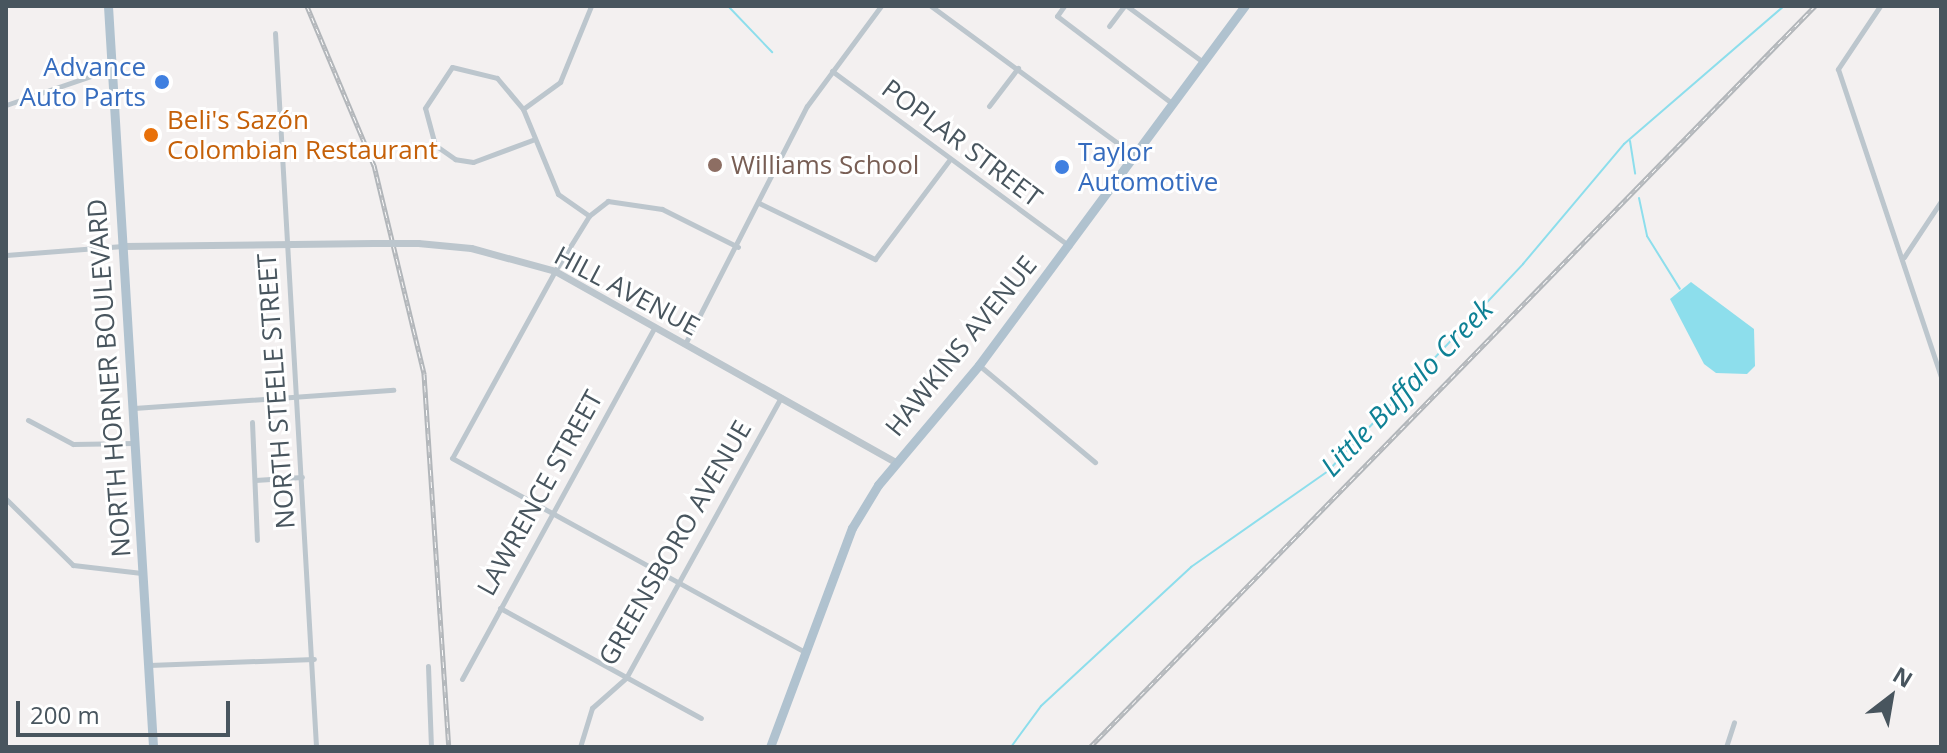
<!DOCTYPE html>
<html>
<head>
<meta charset="utf-8">
<style>
  body { margin:0 }
  #map { position:relative; width:1947px; height:753px; overflow:hidden; background:#f3f0f0; font-family:"Open Sans",sans-serif }
  div>[style] { position:absolute }
  .water>* { inset:0; background:#8ddeec }
  .stream>* { height:2px; margin:-1px; padding:0 1px; transform-origin:1px; border-radius:1px; background:#8ddeec }
  .minor>* { height:5px; margin:-2.5px; padding:0 2.5px; transform-origin:2.5px; border-radius:2.5px; background:#bcc6cd }
  .tertiary>* { height:7px; margin:-3.5px; padding:0 3.5px; transform-origin:3.5px; border-radius:3.5px; background:#bcc6cd }
  .primary>* { height:9px; margin:-4.5px; padding:0 4.5px; transform-origin:4.5px; border-radius:4.5px; background:#b0c2cf }
  .rail>* { height:5px; margin-top:-2.5px; transform-origin:0; background:repeating-linear-gradient(90deg,#fff 0 6px,#b2b6ba 0 12px); box-sizing:border-box; border-block:2px solid #b2b6ba }
  .tertiary-bridge>* { height:7px; margin:-3.5px; padding:0 3.5px; transform-origin:3.5px; border-radius:3.5px; background:#bcc6cd }
  .dots>* { width:22px; height:22px; translate:-50% -50%; box-sizing:border-box; border:4px solid #fff; border-radius:50% }
  span { translate:-50% -50%; white-space:nowrap; text-align:center; line-height:1.15; -webkit-text-stroke:6px #fff; paint-order:stroke }
  .shop-label { font-size:26px; color:#366cbe }
  .right { translate:-100% -50%; text-align:right }
  .left { translate:0 -50%; text-align:left }
  .food-label { font-size:26px; color:#c56008 }
  .street-label { font-size:26px; color:#48555e }
  .education-label { font-size:26px; color:#785e54 }
  .water-label { font-size:28px; color:#0e8195; font-style:italic }
  .frame { position:absolute; inset:0; border:8px solid #48555e; pointer-events:none }
  .north { position:absolute; left:1851px; top:657px; width:80px; height:80px; -webkit-text-stroke:6px #fff; paint-order:stroke; rotate:31deg; font-size:22px; font-weight:700; line-height:32px; text-align:center; color:#48555e }
  .north::after { content:''; display:block; margin:auto; width:28px; height:36px; background:#48555e; clip-path:polygon(50% 0,100% 100%,50% 72%,0 100%) }
  .scale { position:absolute; left:16px; top:701px; width:214px; height:36px; box-sizing:border-box; border:4px solid #48555e; border-top:0; padding-left:10px; font-size:24px; line-height:28px; white-space:nowrap; color:#48555e; -webkit-text-stroke:6px #fff; paint-order:stroke }
</style>
</head>
<body>
<div id="map">
  <div class="water">
    <i style="clip-path:polygon(1691px 282px,1754px 329px,1755px 366px,1747px 374px,1716px 373px,1704px 364px,1670px 299px)"></i>
  </div>
  <div class="stream">
    <i style="left:728px;top:6px;width:64px;rotate:46.3deg"></i>
    <i style="left:1630px;top:141px;width:33px;rotate:81deg"></i>
    <i style="left:1639px;top:198px;width:39px;rotate:78deg"></i>
    <i style="left:1647px;top:236px;width:62px;rotate:58.1deg"></i>
    <i style="left:1011px;top:747px;width:51px;rotate:-53.8deg"></i>
    <i style="left:1041px;top:706px;width:205px;rotate:-42.8deg"></i>
    <i style="left:1191px;top:567px;width:167px;rotate:-35deg"></i>
    <i style="left:1328px;top:471px;width:284px;rotate:-46.7deg"></i>
    <i style="left:1523px;top:264px;width:157px;rotate:-49.9deg"></i>
    <i style="left:1624px;top:144px;width:211px;rotate:-40.8deg"></i>
  </div>
  <div class="minor">
    <i style="left:931px;top:6px;width:253px;rotate:36.3deg"></i>
    <i style="left:1064px;top:6px;width:12px;rotate:125deg"></i>
    <i style="left:1057px;top:16px;width:146px;rotate:37.2deg"></i>
    <i style="left:1127px;top:6px;width:94px;rotate:36.4deg"></i>
    <i style="left:1880px;top:6px;width:76px;rotate:123.7deg"></i>
    <i style="left:1838px;top:69px;width:324px;rotate:71.5deg"></i>
    <i style="left:1109px;top:26px;width:25px;rotate:-53deg"></i>
    <i style="left:275px;top:33px;width:715px;rotate:86.71deg"></i>
    <i style="left:832px;top:71px;width:295px;rotate:36.4deg"></i>
    <i style="left:6px;top:105px;width:111px;rotate:-18.9deg"></i>
    <i style="left:989px;top:106px;width:48px;rotate:-52.7deg"></i>
    <i style="left:523px;top:109px;width:46px;rotate:-36.1deg"></i>
    <i style="left:560px;top:82px;width:82px;rotate:-67.8deg"></i>
    <i style="left:535px;top:139px;width:66px;rotate:159.6deg"></i>
    <i style="left:473px;top:162px;width:18px;rotate:-171deg"></i>
    <i style="left:455px;top:159px;width:24px;rotate:-145deg"></i>
    <i style="left:435px;top:145px;width:38px;rotate:-105deg"></i>
    <i style="left:425px;top:108px;width:49px;rotate:-56.6deg"></i>
    <i style="left:452px;top:67px;width:46px;rotate:13.7deg"></i>
    <i style="left:497px;top:78px;width:40px;rotate:50deg"></i>
    <i style="left:523px;top:109px;width:92px;rotate:67.6deg"></i>
    <i style="left:558px;top:194px;width:38px;rotate:35deg"></i>
    <i style="left:759px;top:203px;width:129px;rotate:25.8deg"></i>
    <i style="left:875px;top:259px;width:125px;rotate:-53.1deg"></i>
    <i style="left:738px;top:247px;width:85px;rotate:-153.4deg"></i>
    <i style="left:662px;top:209px;width:55px;rotate:-171.6deg"></i>
    <i style="left:608px;top:201px;width:24px;rotate:142deg"></i>
    <i style="left:589px;top:216px;width:65px;rotate:121.7deg"></i>
    <i style="left:555px;top:271px;width:213px;rotate:118.8deg"></i>
    <i style="left:452px;top:458px;width:403px;rotate:28.8deg"></i>
    <i style="left:6px;top:255px;width:117px;rotate:-4.4deg"></i>
    <i style="left:1904px;top:257px;width:67px;rotate:-56.5deg"></i>
    <i style="left:685px;top:344px;width:267px;rotate:-62.9deg"></i>
    <i style="left:807px;top:106px;width:124px;rotate:-53.5deg"></i>
    <i style="left:980px;top:366px;width:150px;rotate:39.9deg"></i>
    <i style="left:134px;top:408px;width:260px;rotate:-4deg"></i>
    <i style="left:28px;top:420px;width:51px;rotate:28.1deg"></i>
    <i style="left:73px;top:444px;width:61px;rotate:-0.9deg"></i>
    <i style="left:252px;top:422px;width:118px;rotate:87.6deg"></i>
    <i style="left:255px;top:480px;width:47px;rotate:-3.7deg"></i>
    <i style="left:6px;top:499px;width:94px;rotate:44.6deg"></i>
    <i style="left:73px;top:565px;width:69px;rotate:6.6deg"></i>
    <i style="left:500px;top:608px;width:229px;rotate:28.7deg"></i>
    <i style="left:149px;top:665px;width:165px;rotate:-2.1deg"></i>
    <i style="left:428px;top:666px;width:81px;rotate:87.9deg"></i>
    <i style="left:462px;top:679px;width:401px;rotate:-61.3deg"></i>
    <i style="left:580px;top:747px;width:41px;rotate:-72.9deg"></i>
    <i style="left:592px;top:708px;width:45px;rotate:-41.4deg"></i>
    <i style="left:626px;top:678px;width:321px;rotate:-61.1deg"></i>
    <i style="left:1726px;top:747px;width:26px;rotate:-72deg"></i>
  </div>
  <div class="tertiary">
    <i style="left:418px;top:243px;width:53px;rotate:5.4deg"></i>
    <i style="left:471px;top:248px;width:87px;rotate:15.3deg"></i>
    <i style="left:555px;top:271px;width:390px;rotate:29.3deg"></i>
    <i style="left:123px;top:246px;width:250px;rotate:-0.7deg"></i>
  </div>
  <div class="primary">
    <i style="left:108px;top:6px;width:742px;rotate:86.52deg"></i>
    <i style="left:770px;top:747px;width:234px;rotate:-69.5deg"></i>
    <i style="left:852px;top:528px;width:50px;rotate:-58.8deg"></i>
    <i style="left:878px;top:485px;width:157px;rotate:-49.9deg"></i>
    <i style="left:979px;top:365px;width:447px;rotate:-53.5deg"></i>
  </div>
  <div class="rail">
    <i style="left:307px;top:6px;width:173px;rotate:67.2deg"></i>
    <i style="left:374px;top:165px;width:215px;rotate:76.5deg"></i>
    <i style="left:424px;top:374px;width:374px;rotate:86.2deg"></i>
    <i style="left:1090px;top:747px;width:1037px;rotate:-45.63deg"></i>
  </div>
  <div class="tertiary-bridge">
    <i style="left:373px;top:243px;width:45px"></i>
  </div>
  <div class="dots">
    <i style="left:162px;top:82px;background:#3f7fe0"></i>
    <i style="left:151px;top:135px;background:#e8710a"></i>
    <i style="left:715px;top:165px;background:#8d6e63"></i>
    <i style="left:1062px;top:167px;background:#3f7fe0"></i>
  </div>
  <div class="shop-label">
    <span class="right" style="left:146px;top:82px">Advance<br>Auto Parts</span>
    <span class="left" style="left:1078px;top:167px">Taylor<br>Automotive</span>
  </div>
  <div class="food-label">
    <span class="left" style="left:167px;top:135px">Beli's Sazón<br>Colombian Restaurant</span>
  </div>
  <div class="street-label">
    <span style="left:962px;top:143px;rotate:37deg">POPLAR STREET</span>
    <span style="left:627px;top:291px;rotate:28deg">HILL AVENUE</span>
    <span style="left:961px;top:346px;rotate:-51deg">HAWKINS AVENUE</span>
    <span style="left:109px;top:378px;rotate:-94deg">NORTH HORNER BOULEVARD</span>
    <span style="left:276px;top:391px;rotate:-94deg">NORTH STEELE STREET</span>
    <span style="left:540px;top:493px;rotate:-61deg">LAWRENCE STREET</span>
    <span style="left:675px;top:543px;rotate:-60deg">GREENSBORO AVENUE</span>
  </div>
  <div class="education-label">
    <span class="left" style="left:731px;top:165px">Williams School</span>
  </div>
  <div class="water-label">
    <span style="left:1406px;top:387px;rotate:-46deg">Little Buffalo Creek</span>
  </div>
  <div class="frame"></div>
  <div class="north">N</div>
  <div class="scale">200 m</div>
</div>
</body>
</html>
